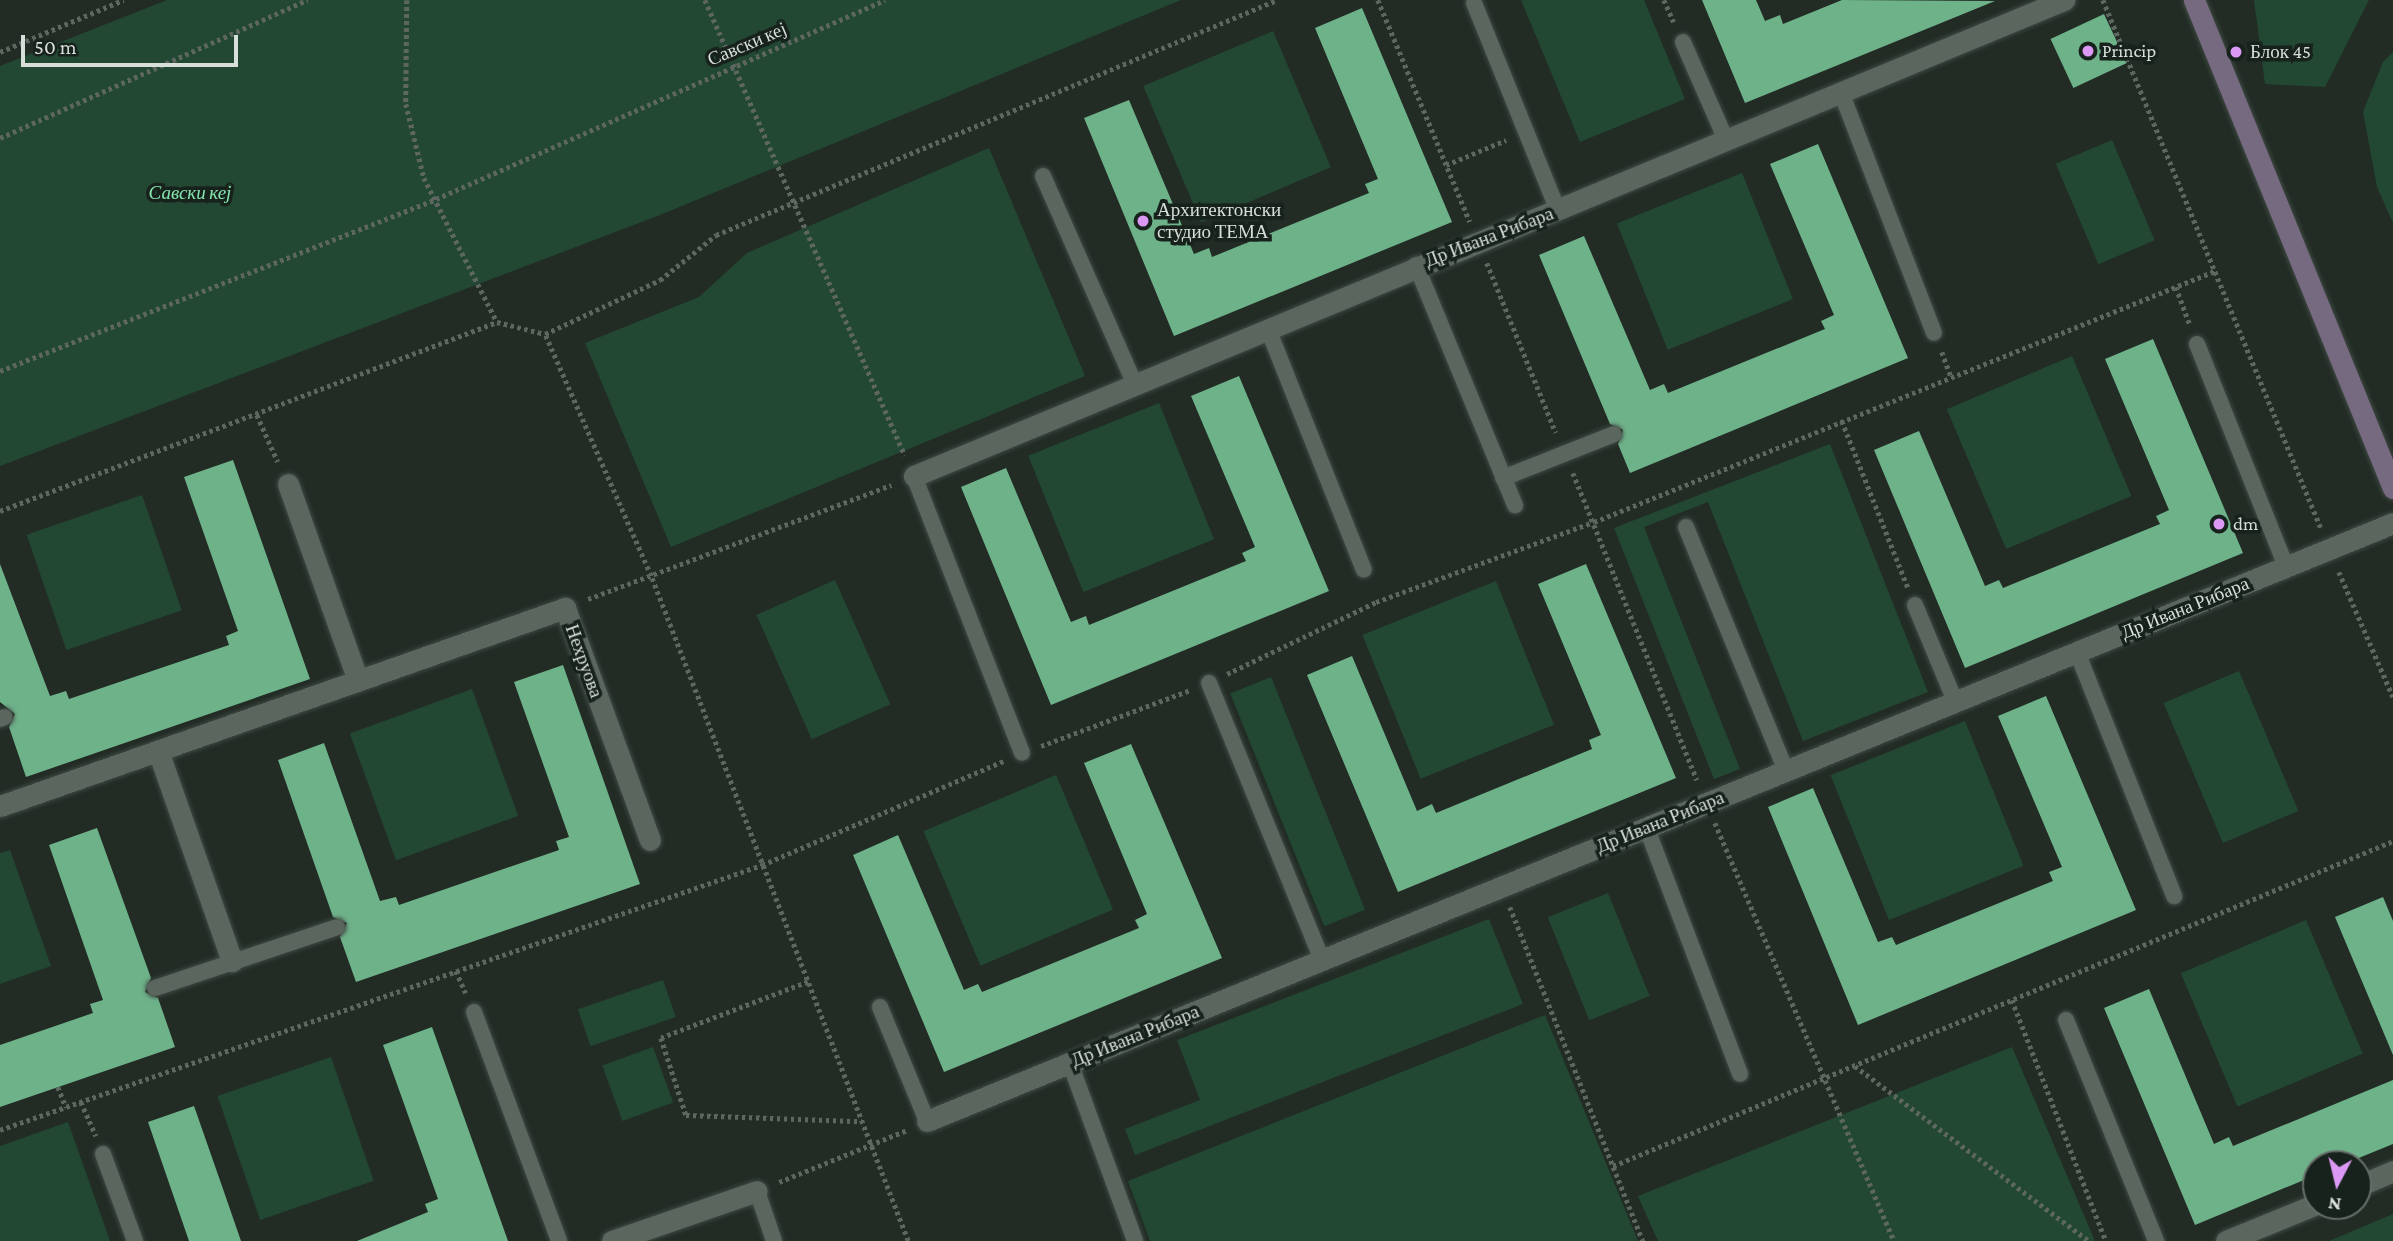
<!DOCTYPE html>
<html>
<head>
<meta charset="utf-8">
<style>
  body { margin:0 }
  #map { position:relative; width:2393px; height:1241px; overflow:hidden; background:#222c25; font-family:"Crimson Pro",serif }
  div>[style] { position:absolute }
  .green>* { inset:0; background:#224833; transform-origin:0 0 }
  .building>* { inset:0; background:#6eb28a; transform-origin:0 0 }
  .path>* { height:4.5px; margin-top:-2.25px; transform-origin:0; background:repeating-linear-gradient(90deg,#5e6660 0 3.5px,transparent 0 7px) }
  .roads { filter:drop-shadow(0 0 2px #404943) drop-shadow(0 0 2px #404943) }
  .lane>* { height:16px; margin:-8px; padding:0 8px; transform-origin:8px; border-radius:8px; background:#5b665f }
  .street>* { height:21px; margin:-10.5px; padding:0 10.5px; transform-origin:10.5px; border-radius:10.5px; background:#5b665f }
  .secondary>* { height:21px; margin:-10.5px; padding:0 10.5px; transform-origin:10.5px; border-radius:10.5px; background:#766a80 }
  .dots>* { width:19px; height:19px; translate:-50% -50%; box-sizing:border-box; border:4px solid #18221c; border-radius:50% }
  span { translate:-50% -50%; white-space:nowrap; text-align:center; line-height:1.15; -webkit-text-stroke:7px #18221c; paint-order:stroke }
  .street-label { font-size:19px; color:#d8deda }
  .poi-label { font-size:19px; color:#d8deda }
  .left { translate:0 -50%; text-align:left }
  .park-label { font-size:19px; color:#85e5ae; font-style:italic }
  .north { position:absolute; left:2302px; top:1150px; width:70px; height:70px; box-sizing:border-box; background:#18221c; border:2px solid #656d68; border-radius:50%; rotate:187deg; font-size:19px; font-weight:700; line-height:28px; text-align:center; color:#d8deda }
  .north::after { content:''; display:block; margin:auto; width:24px; height:32px; background:#db99f5; clip-path:polygon(50% 0,100% 100%,50% 72%,0 100%) }
  .scale { position:absolute; left:21px; top:35px; width:217px; height:32px; box-sizing:border-box; border:4px solid #d8deda; border-top:0; padding-left:9px; font-size:21px; line-height:24px; white-space:nowrap; color:#d8deda; -webkit-text-stroke:5px #18221c; paint-order:stroke }
</style>
</head>
<body>
<div id="map">
  <div class="green">
    <i style="clip-path:polygon(167px 0,1181px 0,660px 215px,0 466px,0 66px)"></i>
    <i style="clip-path:polygon(1521px 0,1644px 0,1685px 99px,1580px 142px)"></i>
    <i style="clip-path:polygon(2254px 0,2369px 0,2325px 87px,2265px 84px)"></i>
    <i style="left:1273px;top:31px;width:148px;height:141px;rotate:67deg"></i>
    <i style="clip-path:polygon(2393px 52px,2393px 223px,2377px 187px,2363px 112px,2383px 62px)"></i>
    <i style="left:2112px;top:140px;width:109px;height:61px;rotate:67deg"></i>
    <i style="clip-path:polygon(989px 148px,1085px 376px,671px 547px,585px 343px,699px 297px,747px 253px)"></i>
    <i style="left:1742px;top:173px;width:136px;height:135px;rotate:68deg"></i>
    <i style="left:2072px;top:356px;width:152px;height:136px;rotate:67deg"></i>
    <i style="left:1159px;top:403px;width:147px;height:141px;rotate:68deg"></i>
    <i style="clip-path:polygon(1830px 444px,1928px 692px,1803px 741px,1708px 502px,1644px 527px,1740px 769px,1714px 779px,1614px 528px)"></i>
    <i style="left:142px;top:495px;width:122px;height:122px;rotate:71deg"></i>
    <i style="left:835px;top:580px;width:136px;height:86px;rotate:66deg"></i>
    <i style="left:1496px;top:581px;width:155px;height:144px;rotate:68deg"></i>
    <i style="left:2239px;top:671px;width:152px;height:82px;rotate:67deg"></i>
    <i style="left:1271px;top:677px;width:251px;height:44px;rotate:68deg"></i>
    <i style="left:472px;top:689px;width:135px;height:130px;rotate:70deg"></i>
    <i style="left:1965px;top:721px;width:156px;height:145px;rotate:68deg"></i>
    <i style="left:1056px;top:775px;width:146px;height:144px;rotate:67deg"></i>
    <i style="clip-path:polygon(10px 850px,51px 966px,0 984px,0 853px)"></i>
    <i style="left:1608px;top:893px;width:111px;height:65px;rotate:68deg"></i>
    <i style="clip-path:polygon(1489px 919px,1523px 1004px,1135px 1155px,1125px 1129px,1200px 1100px,1177px 1040px)"></i>
    <i style="left:2306px;top:920px;width:145px;height:136px;rotate:67deg"></i>
    <i style="left:663px;top:980px;width:39px;height:90px;rotate:71deg"></i>
    <i style="clip-path:polygon(1545px 1015px,1638px 1241px,1150px 1241px,1128px 1181px)"></i>
    <i style="left:653px;top:1047px;width:59px;height:54px;rotate:70deg"></i>
    <i style="clip-path:polygon(2012px 1047px,2095px 1241px,1658px 1241px,1638px 1196px)"></i>
    <i style="left:331px;top:1057px;width:131px;height:120px;rotate:71deg"></i>
    <i style="clip-path:polygon(68px 1122px,110px 1241px,0 1241px,0 1146px)"></i>
    <i style="clip-path:polygon(2393px 1214px,2393px 1241px,2329px 1241px)"></i>
  </div>
  <div class="building">
    <i style="clip-path:polygon(1702px 0,1756px 0,1765px 21px,1780px 15px,1783px 24px,1842px 0,1995px 1px,1745px 103px)"></i>
    <i style="clip-path:polygon(1362px 8px,1452px 222px,1174px 336px,1084px 118px,1129px 100px,1194px 254px,1209px 248px,1212px 257px,1369px 193px,1365px 184px,1378px 179px,1315px 28px)"></i>
    <i style="left:2104px;top:14px;width:54px;height:59px;rotate:65deg"></i>
    <i style="clip-path:polygon(1818px 144px,1908px 358px,1630px 473px,1618px 444px,1623px 430px,1610px 424px,1539px 255px,1584px 236px,1650px 390px,1664px 384px,1668px 393px,1825px 329px,1821px 321px,1834px 315px,1770px 164px)"></i>
    <i style="clip-path:polygon(2153px 339px,2243px 553px,1965px 668px,1874px 450px,1919px 431px,1985px 586px,1999px 580px,2003px 588px,2160px 524px,2156px 516px,2169px 510px,2105px 359px)"></i>
    <i style="clip-path:polygon(1239px 376px,1329px 591px,1051px 705px,961px 487px,1006px 468px,1071px 622px,1086px 616px,1089px 625px,1246px 561px,1242px 553px,1255px 547px,1191px 396px)"></i>
    <i style="clip-path:polygon(233px 460px,310px 679px,26px 777px,9px 727px,15px 714px,0 702px,0 564px,50px 696px,66px 691px,69px 699px,229px 645px,226px 636px,238px 631px,184px 477px)"></i>
    <i style="clip-path:polygon(1586px 564px,1676px 778px,1398px 892px,1307px 675px,1352px 656px,1417px 811px,1432px 804px,1436px 813px,1592px 749px,1589px 740px,1601px 735px,1538px 584px)"></i>
    <i style="clip-path:polygon(563px 665px,640px 884px,356px 982px,340px 937px,347px 923px,333px 917px,278px 760px,324px 743px,380px 901px,396px 897px,399px 905px,559px 850px,556px 841px,569px 837px,514px 682px)"></i>
    <i style="clip-path:polygon(2046px 696px,2136px 910px,1858px 1025px,1768px 807px,1813px 788px,1878px 942px,1892px 937px,1896px 945px,2053px 881px,2049px 872px,2062px 867px,1998px 716px)"></i>
    <i style="clip-path:polygon(1131px 744px,1222px 958px,944px 1072px,853px 855px,898px 835px,964px 990px,978px 984px,982px 992px,1139px 928px,1135px 920px,1147px 914px,1084px 763px)"></i>
    <i style="clip-path:polygon(97px 828px,151px 978px,145px 992px,158px 998px,175px 1047px,0 1107px,0 1045px,93px 1013px,90px 1004px,103px 1000px,49px 845px)"></i>
    <i style="clip-path:polygon(2383px 897px,2393px 921px,2393px 1055px,2335px 917px)"></i>
    <i style="clip-path:polygon(2149px 989px,2214px 1144px,2229px 1137px,2233px 1146px,2393px 1080px,2393px 1144px,2344px 1164px,2316px 1164px,2316px 1175px,2195px 1225px,2104px 1008px)"></i>
    <i style="clip-path:polygon(432px 1027px,487px 1182px,508px 1241px,357px 1241px,428px 1212px,425px 1204px,438px 1199px,383px 1045px)"></i>
    <i style="clip-path:polygon(194px 1106px,223px 1189px,241px 1241px,189px 1241px,148px 1122px)"></i>
  </div>
  <div class="path">
    <i style="left:407px;top:0;width:104px;rotate:90.6deg"></i>
    <i style="left:406px;top:104px;width:76px;rotate:76.3deg"></i>
    <i style="left:424px;top:178px;width:161px;rotate:63.1deg"></i>
    <i style="left:497px;top:322px;width:49px;rotate:14deg"></i>
    <i style="left:705px;top:0;width:497px;rotate:66.3deg"></i>
    <i style="left:1378px;top:0;width:240px;rotate:67.5deg"></i>
    <i style="left:1664px;top:0;width:24px;rotate:66deg"></i>
    <i style="left:2103px;top:0;width:571px;rotate:67.57deg"></i>
    <i style="left:0;top:52px;width:134px;rotate:-22.9deg"></i>
    <i style="left:0;top:138px;width:337px;rotate:-24.2deg"></i>
    <i style="left:1446px;top:165px;width:65px;rotate:-22.6deg"></i>
    <i style="left:1487px;top:263px;width:183px;rotate:67.9deg"></i>
    <i style="left:2176px;top:287px;width:40px;rotate:69.8deg"></i>
    <i style="left:1942px;top:352px;width:27px;rotate:70deg"></i>
    <i style="left:0;top:371px;width:469px;rotate:-21.5deg"></i>
    <i style="left:436px;top:199px;width:491px;rotate:-23.9deg"></i>
    <i style="left:257px;top:415px;width:51px;rotate:65.9deg"></i>
    <i style="left:1842px;top:421px;width:180px;rotate:68.4deg"></i>
    <i style="left:1573px;top:473px;width:331px;rotate:68deg"></i>
    <i style="left:0;top:511px;width:532px;rotate:-20.82deg"></i>
    <i style="left:2339px;top:572px;width:136px;rotate:66.6deg"></i>
    <i style="left:588px;top:599px;width:324px;rotate:-20.6deg"></i>
    <i style="left:1227px;top:674px;width:165px;rotate:-25.8deg"></i>
    <i style="left:1376px;top:602px;width:232px;rotate:-20.2deg"></i>
    <i style="left:1594px;top:522px;width:670px;rotate:-22.01deg"></i>
    <i style="left:1041px;top:746px;width:159px;rotate:-20.6deg"></i>
    <i style="left:1715px;top:823px;width:455px;rotate:66.8deg"></i>
    <i style="left:1510px;top:907px;width:360px;rotate:68.3deg"></i>
    <i style="left:456px;top:971px;width:24px;rotate:66deg"></i>
    <i style="left:808px;top:982px;width:157px;rotate:159.1deg"></i>
    <i style="left:661px;top:1038px;width:81px;rotate:72deg"></i>
    <i style="left:686px;top:1115px;width:176px;rotate:2deg"></i>
    <i style="left:2012px;top:1000px;width:259px;rotate:68.7deg"></i>
    <i style="left:1855px;top:1066px;width:292px;rotate:36.8deg"></i>
    <i style="left:58px;top:1087px;width:22px;rotate:68deg"></i>
    <i style="left:81px;top:1102px;width:37px;rotate:66deg"></i>
    <i style="left:0;top:1130px;width:807px;rotate:-19.18deg"></i>
    <i style="left:762px;top:865px;width:263px;rotate:-23.3deg"></i>
    <i style="left:1613px;top:1166px;width:845px;rotate:-22.62deg"></i>
    <i style="left:779px;top:1182px;width:138px;rotate:-22.1deg"></i>
    <i style="left:908px;top:1241px;width:713px;rotate:-111.13deg"></i>
    <i style="left:651px;top:576px;width:264px;rotate:-113.7deg"></i>
    <i style="left:545px;top:334px;width:127px;rotate:-25.2deg"></i>
    <i style="left:660px;top:280px;width:72px;rotate:-38.8deg"></i>
    <i style="left:716px;top:235px;width:608px;rotate:-22.73deg"></i>
  </div>
  <div class="roads">
    <div class="lane">
      <i style="left:1474px;top:3px;width:224px;rotate:68deg"></i>
      <i style="left:1683px;top:42px;width:107px;rotate:66.3deg"></i>
      <i style="left:1841px;top:92px;width:258px;rotate:68.9deg"></i>
      <i style="left:1043px;top:176px;width:228px;rotate:66.2deg"></i>
      <i style="left:1416px;top:265px;width:260px;rotate:67.6deg"></i>
      <i style="left:1268px;top:329px;width:259px;rotate:68.3deg"></i>
      <i style="left:2197px;top:344px;width:240px;rotate:68.2deg"></i>
      <i style="left:914px;top:476px;width:297px;rotate:68.7deg"></i>
      <i style="left:1503px;top:478px;width:119px;rotate:-21.6deg"></i>
      <i style="left:1686px;top:527px;width:264px;rotate:67.7deg"></i>
      <i style="left:1915px;top:605px;width:104px;rotate:67.4deg"></i>
      <i style="left:2077px;top:652px;width:263px;rotate:68.3deg"></i>
      <i style="left:1209px;top:683px;width:299px;rotate:67.8deg"></i>
      <i style="left:0;top:719px;width:5px;rotate:-22deg"></i>
      <i style="left:1647px;top:829px;width:262px;rotate:69.2deg"></i>
      <i style="left:155px;top:988px;width:192px;rotate:-18.5deg"></i>
      <i style="left:880px;top:1007px;width:123px;rotate:67.6deg"></i>
      <i style="left:474px;top:1012px;width:244px;rotate:69.6deg"></i>
      <i style="left:2066px;top:1020px;width:239px;rotate:67.8deg"></i>
      <i style="left:1070px;top:1063px;width:189px;rotate:69.9deg"></i>
      <i style="left:103px;top:1154px;width:93px;rotate:69.8deg"></i>
      <i style="left:757px;top:1191px;width:53px;rotate:71.2deg"></i>
    </div>
    <div class="street">
      <i style="left:914px;top:476px;width:1245px;rotate:-22.49deg"></i>
      <i style="left:288px;top:484px;width:209px;rotate:70.4deg"></i>
      <i style="left:158px;top:751px;width:223px;rotate:70.6deg"></i>
      <i style="left:0;top:806px;width:599px;rotate:-19.31deg"></i>
      <i style="left:565px;top:608px;width:247px;rotate:69.9deg"></i>
      <i style="left:927px;top:1121px;width:1583px;rotate:-22.19deg"></i>
      <i style="left:2358px;top:1186px;width:38px;rotate:-23deg"></i>
      <i style="left:612px;top:1241px;width:153px;rotate:-19deg"></i>
      <i style="left:2226px;top:1241px;width:97px;rotate:-22.3deg"></i>
    </div>
    <div class="secondary">
      <i style="left:2194px;top:0;width:527px;rotate:67.82deg"></i>
    </div>
  </div>
  <div class="dots">
    <i style="left:2088px;top:51px;background:#db99f5"></i>
    <i style="left:2236px;top:52px;background:#db99f5"></i>
    <i style="left:1143px;top:221px;background:#db99f5"></i>
    <i style="left:2219px;top:524px;background:#db99f5"></i>
  </div>
  <div class="street-label">
    <span style="left:747px;top:44px;rotate:-23deg">Савски кеј</span>
    <span style="left:1489px;top:237px;rotate:-21deg">Др Ивана Рибара</span>
    <span style="left:2185px;top:608px;rotate:-22deg">Др Ивана Рибара</span>
    <span style="left:584px;top:661px;rotate:70deg">Нехруова</span>
    <span style="left:1660px;top:822px;rotate:-22deg">Др Ивана Рибара</span>
    <span style="left:1135px;top:1036px;rotate:-22deg">Др Ивана Рибара</span>
  </div>
  <div class="poi-label">
    <span class="left" style="left:2102px;top:51px">Princip</span>
    <span class="left" style="left:2250px;top:52px">Блок 45</span>
    <span class="left" style="left:1157px;top:221px">Архитектонски<br>студио ТЕМА</span>
    <span class="left" style="left:2233px;top:524px">dm</span>
  </div>
  <div class="park-label">
    <span style="left:190px;top:193px">Савски кеј</span>
  </div>
  <div class="north">N</div>
  <div class="scale">50 m</div>
</div>
</body>
</html>
